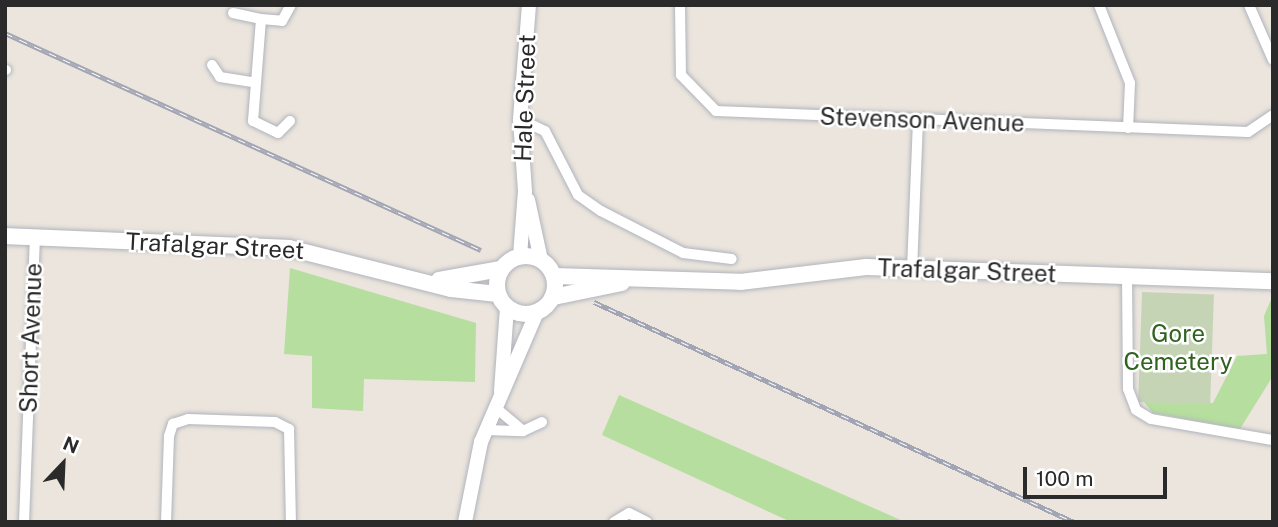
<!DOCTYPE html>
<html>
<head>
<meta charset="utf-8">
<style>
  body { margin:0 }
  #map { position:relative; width:1278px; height:527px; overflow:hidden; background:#ebe5dd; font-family:"Public Sans",sans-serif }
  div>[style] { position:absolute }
  .green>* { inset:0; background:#b6de9e }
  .cemetery>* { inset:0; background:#c6d4b6; transform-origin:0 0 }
  .roads { filter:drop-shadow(0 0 2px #b1b4bd) drop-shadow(0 0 2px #b1b4bd) }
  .minor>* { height:10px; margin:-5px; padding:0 5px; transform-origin:5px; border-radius:5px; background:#fff }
  .tertiary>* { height:14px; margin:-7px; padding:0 7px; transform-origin:7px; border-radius:7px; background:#fff }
  .secondary>* { height:16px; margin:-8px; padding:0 8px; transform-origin:8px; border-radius:8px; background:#fff }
  .secondary>.ring { margin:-8px; padding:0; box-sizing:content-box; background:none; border:16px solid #fff; border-radius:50% }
  .rail>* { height:5px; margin-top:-2.5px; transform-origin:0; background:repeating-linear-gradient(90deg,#fff 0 8px,#a1a4b3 0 16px); box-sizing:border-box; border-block:2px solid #a1a4b3 }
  span { translate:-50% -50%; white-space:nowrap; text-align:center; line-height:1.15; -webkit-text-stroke:5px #fff; paint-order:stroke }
  .street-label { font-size:24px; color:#2a2a2a }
  .park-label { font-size:24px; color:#306220 }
  .frame { position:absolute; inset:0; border:7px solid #2a2a2a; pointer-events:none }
  .north { position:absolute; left:28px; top:429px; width:70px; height:70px; -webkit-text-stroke:5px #fff; paint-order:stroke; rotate:23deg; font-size:19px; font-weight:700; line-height:28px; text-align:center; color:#2a2a2a }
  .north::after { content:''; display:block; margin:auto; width:24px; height:32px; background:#2a2a2a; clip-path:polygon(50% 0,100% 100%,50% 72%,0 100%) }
  .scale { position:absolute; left:1023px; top:467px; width:144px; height:32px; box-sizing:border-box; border:4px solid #2a2a2a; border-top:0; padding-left:9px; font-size:21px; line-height:24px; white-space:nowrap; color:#2a2a2a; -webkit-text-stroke:5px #fff; paint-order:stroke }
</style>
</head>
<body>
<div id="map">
  <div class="green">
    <i style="clip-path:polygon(290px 268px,476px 323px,475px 382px,364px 379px,363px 411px,312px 408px,312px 356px,284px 354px)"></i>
    <i style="clip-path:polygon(1273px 295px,1273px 376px,1240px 429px,1153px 413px,1144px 402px,1213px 403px,1237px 356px,1267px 354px,1264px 316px)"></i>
    <i style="clip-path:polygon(619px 395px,905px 522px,791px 522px,602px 435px)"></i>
  </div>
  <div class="cemetery">
    <i style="left:1142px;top:292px;width:72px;height:110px;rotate:2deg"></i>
  </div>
  <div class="roads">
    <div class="minor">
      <i style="left:680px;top:5px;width:70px;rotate:89.2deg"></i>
      <i style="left:681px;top:75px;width:50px;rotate:45.8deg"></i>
      <i style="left:716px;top:111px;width:532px;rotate:2.26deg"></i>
      <i style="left:1248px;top:132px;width:30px;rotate:-34deg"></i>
      <i style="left:1099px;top:5px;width:84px;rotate:68.3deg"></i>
      <i style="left:1130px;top:83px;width:45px;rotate:92.5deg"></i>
      <i style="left:1249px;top:5px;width:60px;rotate:66.4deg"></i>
      <i style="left:233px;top:13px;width:29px;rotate:12deg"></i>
      <i style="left:212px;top:65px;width:14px;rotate:56deg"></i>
      <i style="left:220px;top:77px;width:36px;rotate:9deg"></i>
      <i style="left:5px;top:70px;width:1px"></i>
      <i style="left:520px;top:119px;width:28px;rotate:26deg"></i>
      <i style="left:545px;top:131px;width:72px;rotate:62.7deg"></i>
      <i style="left:578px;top:195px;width:28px;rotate:35deg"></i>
      <i style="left:601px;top:211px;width:92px;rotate:27.1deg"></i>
      <i style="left:683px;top:253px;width:49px;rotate:7deg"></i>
      <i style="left:290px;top:121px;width:17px;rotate:135deg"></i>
      <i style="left:278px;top:133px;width:28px;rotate:-154deg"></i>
      <i style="left:253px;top:121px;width:102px;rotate:-85.5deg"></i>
      <i style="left:261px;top:19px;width:21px;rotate:5deg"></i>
      <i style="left:282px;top:21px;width:18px;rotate:-61deg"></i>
      <i style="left:912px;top:270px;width:149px;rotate:-87.7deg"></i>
      <i style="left:1127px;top:276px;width:113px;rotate:89.5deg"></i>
      <i style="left:1128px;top:389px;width:22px;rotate:69deg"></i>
      <i style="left:1136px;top:410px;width:17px;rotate:31deg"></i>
      <i style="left:1151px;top:419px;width:124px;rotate:9.8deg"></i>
      <i style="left:496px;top:408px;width:35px;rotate:40deg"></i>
      <i style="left:486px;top:430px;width:37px;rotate:2deg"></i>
      <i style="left:523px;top:431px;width:21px;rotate:-25deg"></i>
      <i style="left:24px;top:522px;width:285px;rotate:-87.8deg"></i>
      <i style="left:166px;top:522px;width:86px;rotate:-88deg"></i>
      <i style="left:169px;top:436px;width:13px;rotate:-72deg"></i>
      <i style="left:173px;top:424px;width:16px;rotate:-18deg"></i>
      <i style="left:188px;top:419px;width:87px;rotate:2deg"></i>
      <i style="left:275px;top:422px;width:16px;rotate:27deg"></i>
      <i style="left:289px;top:429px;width:93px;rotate:88.8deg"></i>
      <i style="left:614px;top:522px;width:17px;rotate:-31deg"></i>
      <i style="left:629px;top:513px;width:20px;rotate:27deg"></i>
    </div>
    <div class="tertiary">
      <i style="left:528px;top:200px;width:61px;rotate:77.8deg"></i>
      <i style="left:520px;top:256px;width:65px;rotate:-85.6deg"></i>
      <i style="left:525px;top:191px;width:72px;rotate:-94deg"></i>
      <i style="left:520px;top:119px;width:114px;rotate:-85.5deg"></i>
      <i style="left:501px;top:391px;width:84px;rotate:-85.9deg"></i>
      <i style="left:465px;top:522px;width:82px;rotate:-78.7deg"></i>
      <i style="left:481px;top:442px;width:142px;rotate:-66.7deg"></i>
    </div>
    <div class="secondary">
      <i style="left:5px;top:236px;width:284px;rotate:2.4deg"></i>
      <i style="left:289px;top:248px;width:167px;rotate:14.2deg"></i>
      <i style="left:451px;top:289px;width:47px;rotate:6.1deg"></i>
      <i class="ring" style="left:497px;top:256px;width:42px;height:42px"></i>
      <i style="left:554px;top:276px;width:186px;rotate:1.8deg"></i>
      <i style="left:740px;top:282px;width:127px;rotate:-6.8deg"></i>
      <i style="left:866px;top:267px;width:407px;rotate:2deg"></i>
      <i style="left:439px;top:280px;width:63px;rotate:-10.1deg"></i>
      <i style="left:553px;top:297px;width:70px;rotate:-11.5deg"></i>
    </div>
  </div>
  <div class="rail">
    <i style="left:5px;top:33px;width:523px;rotate:24.51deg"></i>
    <i style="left:594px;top:302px;width:528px;rotate:24.62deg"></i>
  </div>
  <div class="street-label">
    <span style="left:525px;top:98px;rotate:-88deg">Hale Street</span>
    <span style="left:922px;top:120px;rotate:2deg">Stevenson Avenue</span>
    <span style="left:215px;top:246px;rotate:3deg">Trafalgar Street</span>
    <span style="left:967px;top:271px;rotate:2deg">Trafalgar Street</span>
    <span style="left:31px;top:338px;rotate:-88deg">Short Avenue</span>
  </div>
  <div class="park-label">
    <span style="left:1178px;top:348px">Gore<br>Cemetery</span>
  </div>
  <div class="frame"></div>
  <div class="north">N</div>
  <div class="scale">100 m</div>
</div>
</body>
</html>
